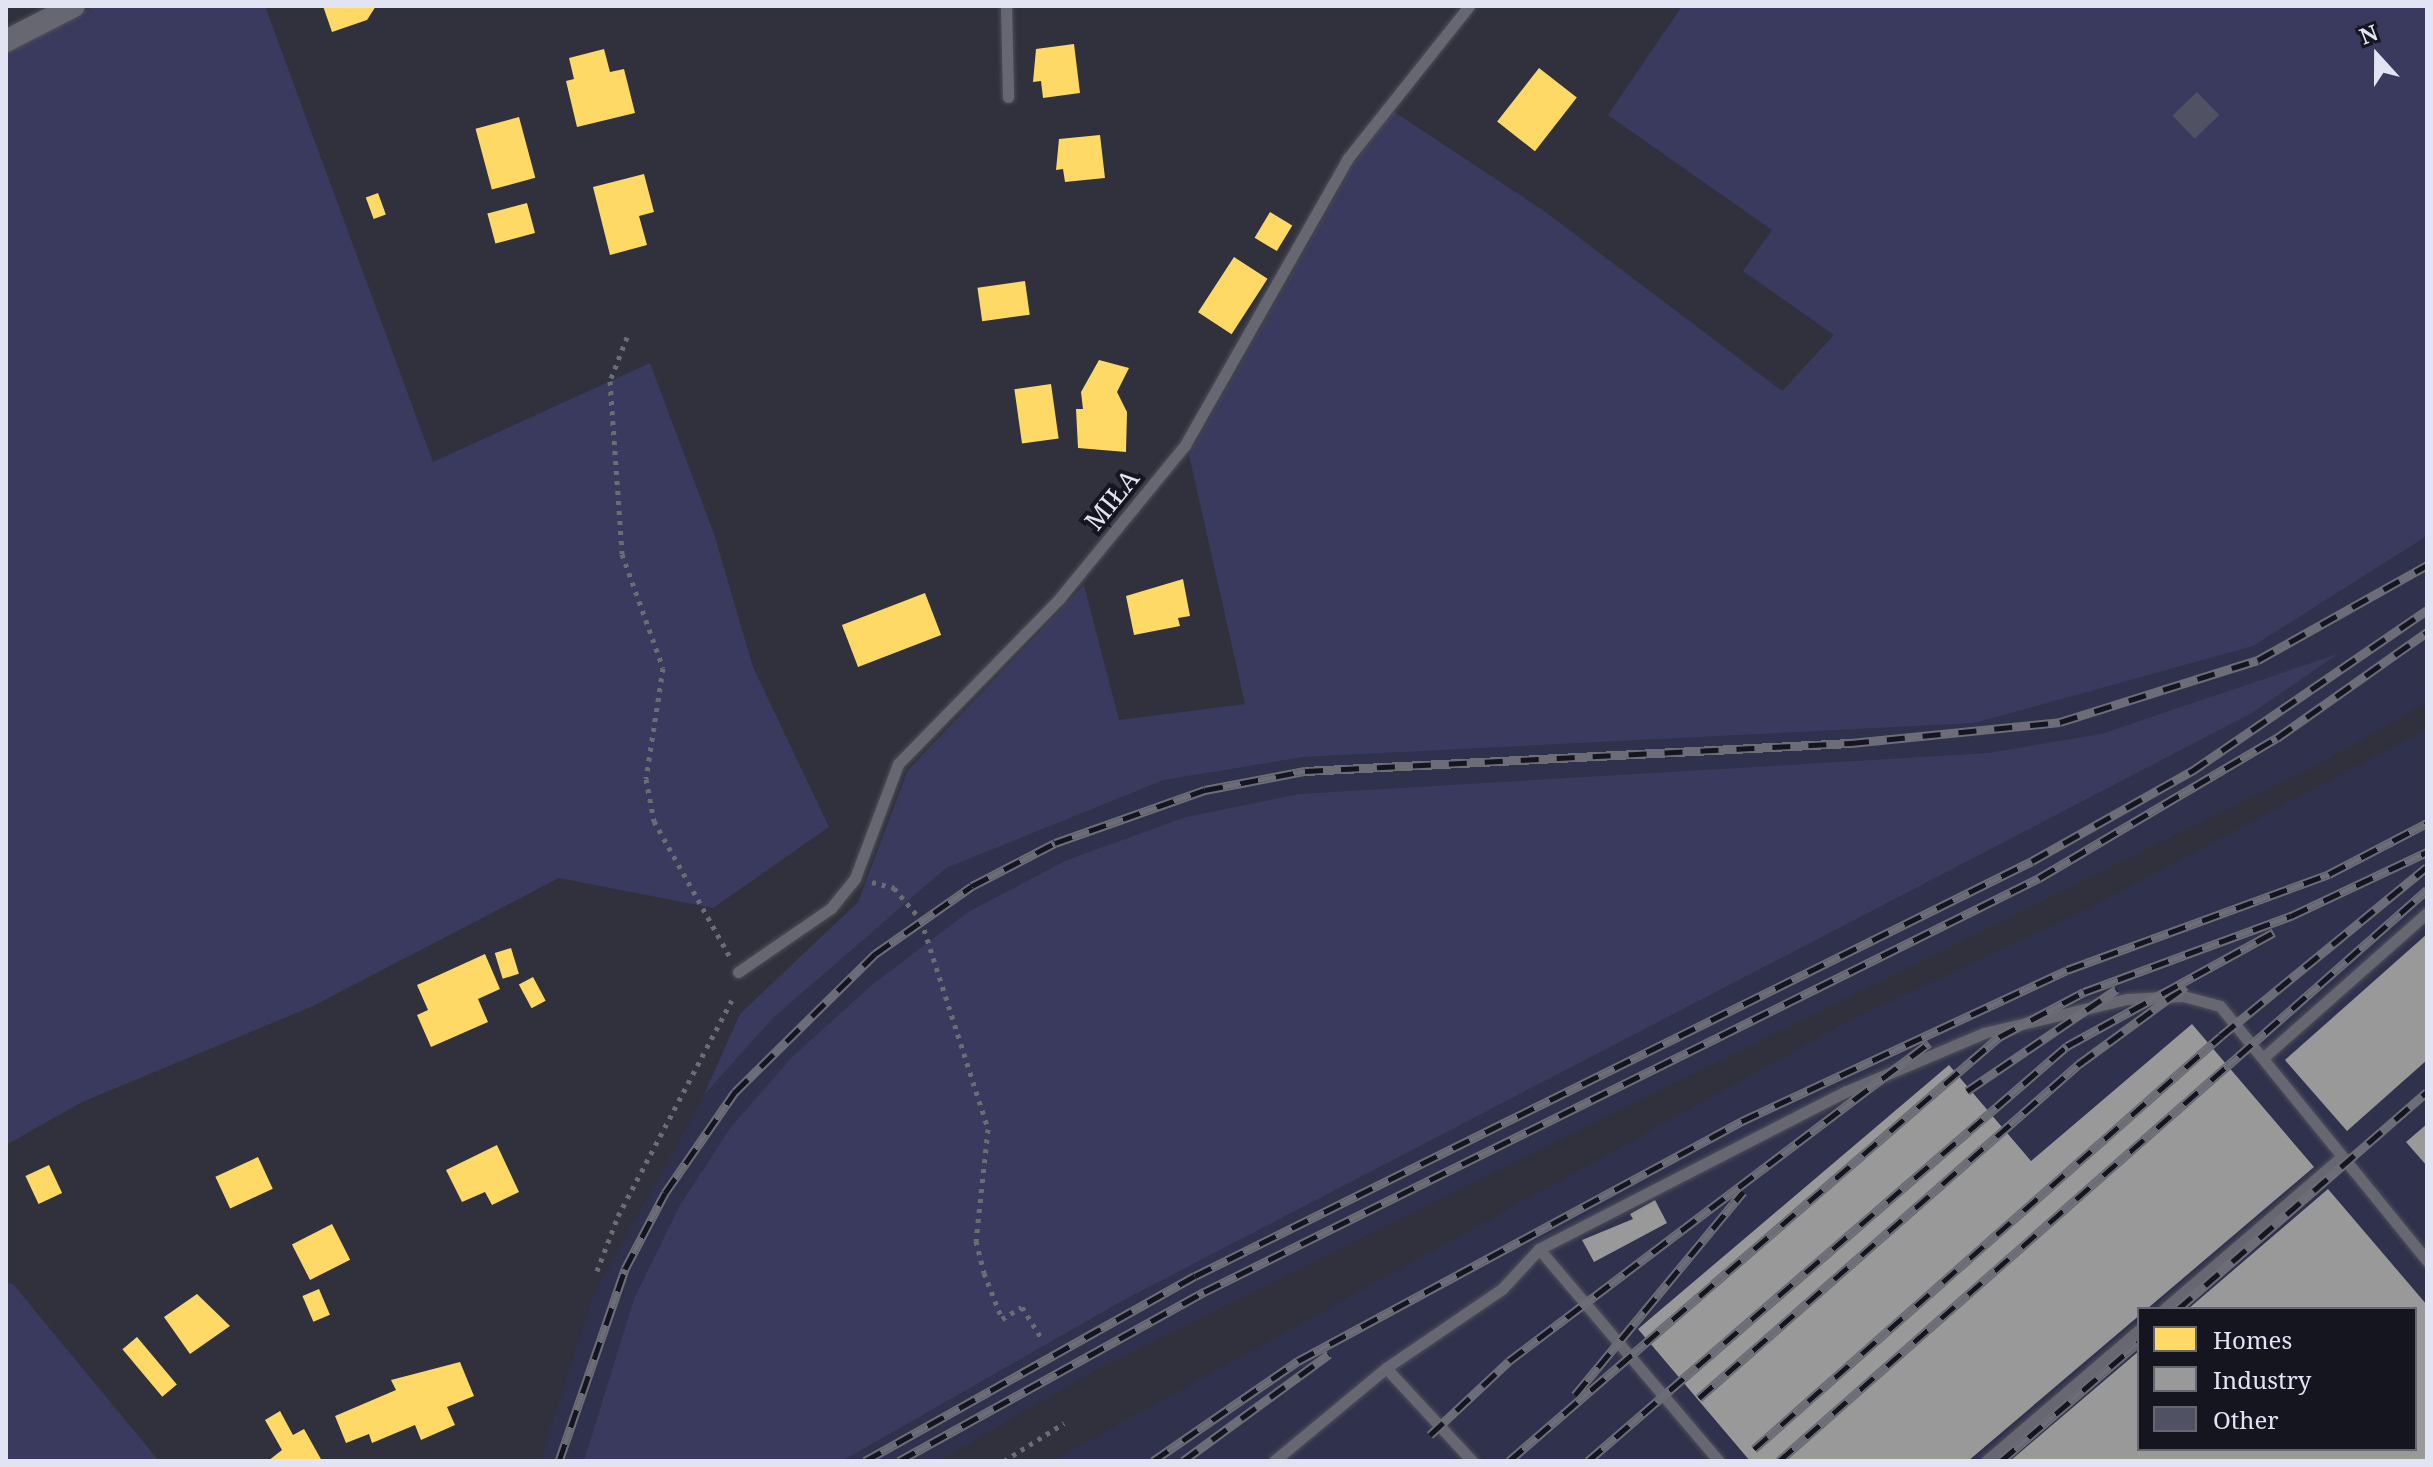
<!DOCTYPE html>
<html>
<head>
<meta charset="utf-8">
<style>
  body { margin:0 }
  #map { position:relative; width:2433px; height:1467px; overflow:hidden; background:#30313d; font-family:"Noto Serif",serif }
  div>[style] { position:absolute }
  .built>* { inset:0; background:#30324d }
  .green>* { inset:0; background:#393a5d }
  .homes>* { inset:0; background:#ffd966; transform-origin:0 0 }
  .industry>* { inset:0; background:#999 }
  .building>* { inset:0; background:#515164; transform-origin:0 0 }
  .path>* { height:5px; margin-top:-2.5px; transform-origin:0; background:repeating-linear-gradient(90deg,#6c6c75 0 4px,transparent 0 10px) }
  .roads { filter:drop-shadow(0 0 2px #4e4e59) drop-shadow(0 0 2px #4e4e59) }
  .service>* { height:11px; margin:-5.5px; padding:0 5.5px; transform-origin:5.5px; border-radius:5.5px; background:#666771 }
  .minor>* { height:22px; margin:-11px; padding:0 11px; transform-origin:11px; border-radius:11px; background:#666771 }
  .rail>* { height:9px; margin-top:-4.5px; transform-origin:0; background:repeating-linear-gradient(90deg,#151520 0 18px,#6c6d76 0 36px); box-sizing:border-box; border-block:2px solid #6c6d76 }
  span { translate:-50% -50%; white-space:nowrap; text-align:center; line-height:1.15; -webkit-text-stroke:8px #151520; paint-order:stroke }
  .street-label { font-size:26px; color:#e2e3f3 }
  .frame { position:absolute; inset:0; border:8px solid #e2e3f3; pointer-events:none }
  .legend { position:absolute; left:2137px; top:1307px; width:280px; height:144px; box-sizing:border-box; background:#151520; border:2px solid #676774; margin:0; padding:10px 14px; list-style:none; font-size:24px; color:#e2e3f3 }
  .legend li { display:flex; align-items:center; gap:16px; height:40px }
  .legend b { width:40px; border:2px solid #676774 }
  .north { position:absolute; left:2337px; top:16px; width:80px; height:80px; -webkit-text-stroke:6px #151520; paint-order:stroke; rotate:339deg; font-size:22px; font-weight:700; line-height:32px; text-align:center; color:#e2e3f3 }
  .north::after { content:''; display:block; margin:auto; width:28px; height:36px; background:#e2e3f3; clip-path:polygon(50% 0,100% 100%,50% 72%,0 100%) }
</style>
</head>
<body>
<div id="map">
  <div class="built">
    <i style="clip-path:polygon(2427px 536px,2427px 702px,2319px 764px,1095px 1370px,939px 1461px,842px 1461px,1122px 1301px,2252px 713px,2335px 656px,2101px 734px,1988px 753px,1299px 794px,1186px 817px,1067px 860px,968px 912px,792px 1057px,731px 1127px,680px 1205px,584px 1461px,540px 1461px,593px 1296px,704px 1096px,772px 1019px,946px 868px,1165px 780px,1304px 757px,1975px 723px,2253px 646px)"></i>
    <i style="clip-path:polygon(evenodd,2427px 729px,2427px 1461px,1052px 1461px,1849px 1021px,2081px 912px,2427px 729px,2139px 1309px,2415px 1309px,2415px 1449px,2139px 1449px,2139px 1309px)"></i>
  </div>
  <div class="green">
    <i style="clip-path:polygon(94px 6px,265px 6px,433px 462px,650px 363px,714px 534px,753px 667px,829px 827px,713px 908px,559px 878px,313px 1006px,82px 1102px,6px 1145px,6px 52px)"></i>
    <i style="clip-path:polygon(1682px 6px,2427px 6px,2427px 536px,2253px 646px,1975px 723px,1304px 757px,1164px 780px,946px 868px,772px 1019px,704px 1095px,740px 1014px,858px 902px,908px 770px,1084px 585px,1119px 720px,1245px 704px,1189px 455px,1355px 162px,1393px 111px,1544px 211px,1782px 391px,1834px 335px,1743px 271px,1772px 230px,1608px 115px)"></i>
    <i style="clip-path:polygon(2338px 654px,2252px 713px,1122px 1301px,842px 1461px,584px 1461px,634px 1299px,680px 1205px,731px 1127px,792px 1057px,872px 985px,968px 912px,1067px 860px,1186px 817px,1299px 794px,1988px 753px,2101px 734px)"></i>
    <i style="clip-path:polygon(6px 1282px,13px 1284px,159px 1461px,6px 1461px)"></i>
  </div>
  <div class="homes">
    <i style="clip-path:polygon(323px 6px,376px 6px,367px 20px,332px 32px)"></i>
    <i style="clip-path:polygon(1074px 44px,1080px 93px,1043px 98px,1041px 81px,1033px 82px,1036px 49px)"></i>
    <i style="clip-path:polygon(604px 49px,610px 72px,624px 69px,635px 113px,577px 127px,566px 81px,574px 79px,569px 58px)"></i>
    <i style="left:1539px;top:68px;width:48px;height:68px;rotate:38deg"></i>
    <i style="left:519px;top:117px;width:63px;height:45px;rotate:75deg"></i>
    <i style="clip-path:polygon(1100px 135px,1105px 178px,1065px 182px,1063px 169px,1056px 170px,1059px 139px)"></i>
    <i style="clip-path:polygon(644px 174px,654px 212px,639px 216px,647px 245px,610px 255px,593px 187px)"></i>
    <i style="left:378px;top:193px;width:23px;height:13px;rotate:70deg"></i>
    <i style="left:527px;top:203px;width:31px;height:41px;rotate:75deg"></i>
    <i style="left:1270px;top:212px;width:26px;height:30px;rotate:31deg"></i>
    <i style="left:1234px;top:257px;width:40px;height:66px;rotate:33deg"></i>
    <i style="left:1025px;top:281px;width:34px;height:48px;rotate:82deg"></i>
    <i style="clip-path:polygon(1099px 360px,1129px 368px,1117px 392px,1127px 412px,1126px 452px,1078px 448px,1076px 409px,1083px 409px,1081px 392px)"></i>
    <i style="left:1051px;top:384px;width:55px;height:37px;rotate:82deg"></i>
    <i style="clip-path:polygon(1183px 579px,1190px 616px,1178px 618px,1180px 626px,1134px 635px,1126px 596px)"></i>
    <i style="left:925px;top:593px;width:45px;height:89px;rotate:69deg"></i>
    <i style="left:511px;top:948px;width:27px;height:17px;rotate:73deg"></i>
    <i style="clip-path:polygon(485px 954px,500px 989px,478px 999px,488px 1022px,431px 1047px,417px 1015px,428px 1010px,417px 985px)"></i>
    <i style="left:533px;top:977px;width:27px;height:16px;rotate:62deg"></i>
    <i style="clip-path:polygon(497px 1145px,519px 1192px,492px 1205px,485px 1192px,462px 1202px,446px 1170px)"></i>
    <i style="left:258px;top:1157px;width:35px;height:47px;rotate:65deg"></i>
    <i style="left:49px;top:1165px;width:31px;height:26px;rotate:65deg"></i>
    <i style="left:332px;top:1224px;width:40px;height:45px;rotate:63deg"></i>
    <i style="left:319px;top:1289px;width:28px;height:18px;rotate:67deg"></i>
    <i style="clip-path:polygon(197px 1294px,230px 1326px,190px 1354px,164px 1317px)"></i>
    <i style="left:137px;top:1337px;width:62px;height:19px;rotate:50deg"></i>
    <i style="clip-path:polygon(460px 1362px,474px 1396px,447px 1407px,455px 1425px,421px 1440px,415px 1425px,372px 1443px,369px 1434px,346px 1443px,335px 1416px,396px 1390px,391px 1380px)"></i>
    <i style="clip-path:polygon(280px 1411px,293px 1435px,304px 1429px,322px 1461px,268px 1461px,282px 1450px,265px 1420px)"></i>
  </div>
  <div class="industry">
    <i style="clip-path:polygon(2427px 934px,2427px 1060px,2347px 1131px,2285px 1060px)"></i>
    <i style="clip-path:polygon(2192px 1024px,2314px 1167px,1968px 1461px,1750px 1461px,1638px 1329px,1949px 1065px,2031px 1161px)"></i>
    <i style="clip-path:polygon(2427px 1124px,2427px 1166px,2406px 1142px)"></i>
    <i style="clip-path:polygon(2328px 1189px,2427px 1305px,2427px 1461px,2010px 1461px,2139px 1351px,2139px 1449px,2415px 1449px,2415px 1309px,2188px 1309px)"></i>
    <i style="clip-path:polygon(1655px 1200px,1667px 1223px,1594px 1262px,1582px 1240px,1633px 1219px,1630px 1214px)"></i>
  </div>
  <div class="building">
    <i style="left:2197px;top:92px;width:32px;height:34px;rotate:46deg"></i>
  </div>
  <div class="path">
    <i style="left:627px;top:337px;width:47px;rotate:111.1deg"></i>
    <i style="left:610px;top:381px;width:173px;rotate:86deg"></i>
    <i style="left:622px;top:554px;width:121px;rotate:70.2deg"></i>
    <i style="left:663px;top:668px;width:112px;rotate:98.7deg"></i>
    <i style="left:646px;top:779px;width:43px;rotate:79.2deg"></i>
    <i style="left:654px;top:821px;width:158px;rotate:60.8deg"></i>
    <i style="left:872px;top:882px;width:23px;rotate:15deg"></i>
    <i style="left:894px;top:888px;width:42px;rotate:49.8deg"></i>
    <i style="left:921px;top:920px;width:219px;rotate:72.2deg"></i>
    <i style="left:988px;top:1129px;width:113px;rotate:96.1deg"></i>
    <i style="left:976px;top:1241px;width:33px;rotate:76deg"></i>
    <i style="left:984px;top:1273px;width:49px;rotate:68.6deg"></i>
    <i style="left:1002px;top:1319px;width:23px;rotate:-31deg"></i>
    <i style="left:1022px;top:1307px;width:38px;rotate:58deg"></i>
    <i style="left:597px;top:1271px;width:59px;rotate:-69.1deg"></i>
    <i style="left:618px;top:1216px;width:249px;rotate:-62.2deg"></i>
    <i style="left:1004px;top:1461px;width:71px;rotate:-32.3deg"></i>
  </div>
  <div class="roads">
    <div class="service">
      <i style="left:1006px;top:6px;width:91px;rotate:88.7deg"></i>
      <i style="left:738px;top:972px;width:113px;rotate:-34.5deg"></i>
      <i style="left:831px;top:908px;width:38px;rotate:-51deg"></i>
      <i style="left:855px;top:878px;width:122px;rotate:-69.3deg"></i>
      <i style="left:898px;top:764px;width:231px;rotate:-45.7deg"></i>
      <i style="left:1059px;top:599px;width:199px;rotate:-50.7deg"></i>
      <i style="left:1185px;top:445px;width:330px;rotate:-60.4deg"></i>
      <i style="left:1348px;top:158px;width:194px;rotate:-51.5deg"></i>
      <i style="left:2264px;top:1057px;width:217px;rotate:-41.5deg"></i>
      <i style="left:1539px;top:1249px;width:278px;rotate:49.7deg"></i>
      <i style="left:2164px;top:1309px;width:232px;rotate:-40.6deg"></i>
      <i style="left:1386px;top:1368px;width:127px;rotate:47.2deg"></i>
      <i style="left:1274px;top:1461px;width:146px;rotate:-39.7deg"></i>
      <i style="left:1386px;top:1368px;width:140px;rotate:-34.3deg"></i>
      <i style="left:1502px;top:1289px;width:54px;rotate:-47.2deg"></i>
      <i style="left:1539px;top:1249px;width:344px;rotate:-27.2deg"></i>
      <i style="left:1845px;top:1092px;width:151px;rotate:-23deg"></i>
      <i style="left:1984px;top:1033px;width:147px;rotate:-13.4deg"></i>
      <i style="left:2127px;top:999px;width:56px;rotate:-3.1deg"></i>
      <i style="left:2183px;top:996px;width:38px;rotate:15deg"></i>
      <i style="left:2220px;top:1006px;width:328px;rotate:50.9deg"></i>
      <i style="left:1986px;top:1461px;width:201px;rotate:-40.6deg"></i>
    </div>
    <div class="minor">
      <i style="left:6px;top:41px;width:76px;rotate:-27.2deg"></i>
    </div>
  </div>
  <div class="rail">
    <i style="left:1967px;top:1091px;width:181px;rotate:-34.2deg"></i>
    <i style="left:2178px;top:1309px;width:330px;rotate:-41.1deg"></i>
    <i style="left:1575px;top:1395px;width:264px;rotate:-50.4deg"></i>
    <i style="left:1699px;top:1398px;width:506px;rotate:-41.31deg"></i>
    <i style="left:2079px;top:1064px;width:132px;rotate:-36.1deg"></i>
    <i style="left:1430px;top:1435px;width:108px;rotate:-43.1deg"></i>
    <i style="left:1509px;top:1361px;width:527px;rotate:-37.13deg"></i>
    <i style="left:1754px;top:1449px;width:623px;rotate:-41.49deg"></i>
    <i style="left:2221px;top:1036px;width:266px;rotate:-39.4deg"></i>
    <i style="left:559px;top:1461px;width:203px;rotate:-71deg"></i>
    <i style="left:625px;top:1269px;width:86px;rotate:-62.2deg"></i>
    <i style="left:665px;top:1193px;width:123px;rotate:-55.3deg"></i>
    <i style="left:735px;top:1092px;width:197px;rotate:-44.6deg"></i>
    <i style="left:875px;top:954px;width:118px;rotate:-35deg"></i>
    <i style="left:972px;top:886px;width:93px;rotate:-27.4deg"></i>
    <i style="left:1055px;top:843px;width:159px;rotate:-19.5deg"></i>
    <i style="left:1205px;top:790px;width:102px;rotate:-10.8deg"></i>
    <i style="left:1305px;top:771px;width:547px;rotate:-2.94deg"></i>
    <i style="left:1851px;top:743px;width:210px;rotate:-5.7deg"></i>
    <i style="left:2060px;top:722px;width:207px;rotate:-17.4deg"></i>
    <i style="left:2258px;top:660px;width:194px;rotate:-29.3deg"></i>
    <i style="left:865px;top:1461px;width:378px;rotate:-29.3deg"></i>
    <i style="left:1195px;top:1276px;width:934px;rotate:-26.37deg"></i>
    <i style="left:2032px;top:861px;width:184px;rotate:-29.4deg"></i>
    <i style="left:2192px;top:771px;width:285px;rotate:-34.4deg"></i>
    <i style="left:899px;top:1461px;width:349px;rotate:-29deg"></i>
    <i style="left:1204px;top:1292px;width:932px;rotate:-26.37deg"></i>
    <i style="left:2039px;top:878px;width:276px;rotate:-30.5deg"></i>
    <i style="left:2277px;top:738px;width:184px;rotate:-35.2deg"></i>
    <i style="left:1153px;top:1461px;width:176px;rotate:-34.6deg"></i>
    <i style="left:1298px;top:1361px;width:505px;rotate:-28.39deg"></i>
    <i style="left:1742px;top:1121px;width:358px;rotate:-24.9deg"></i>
    <i style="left:2067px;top:970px;width:279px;rotate:-20.1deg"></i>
    <i style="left:2329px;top:874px;width:110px;rotate:-27.5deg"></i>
    <i style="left:1183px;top:1461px;width:181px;rotate:-36.2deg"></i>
    <i style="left:1509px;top:1461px;width:648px;rotate:-40.87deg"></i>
    <i style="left:1999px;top:1037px;width:96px;rotate:-27.9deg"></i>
    <i style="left:2084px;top:992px;width:221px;rotate:-20.2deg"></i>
    <i style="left:2291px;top:916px;width:150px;rotate:-25.2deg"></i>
    <i style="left:1588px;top:1461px;width:634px;rotate:-40.91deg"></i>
    <i style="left:2067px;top:1046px;width:236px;rotate:-28.8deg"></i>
    <i style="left:1779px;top:1461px;width:864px;rotate:-41.39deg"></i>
    <i style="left:2001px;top:1461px;width:182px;rotate:-40.8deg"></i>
  </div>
  <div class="street-label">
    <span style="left:1112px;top:500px;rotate:-51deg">MIŁA</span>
  </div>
  <div class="frame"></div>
  <ul class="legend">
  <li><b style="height:22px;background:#ffd966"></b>Homes</li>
  <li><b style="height:22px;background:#999"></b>Industry</li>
  <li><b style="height:22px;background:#515164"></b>Other</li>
  </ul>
  <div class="north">N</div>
</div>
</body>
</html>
